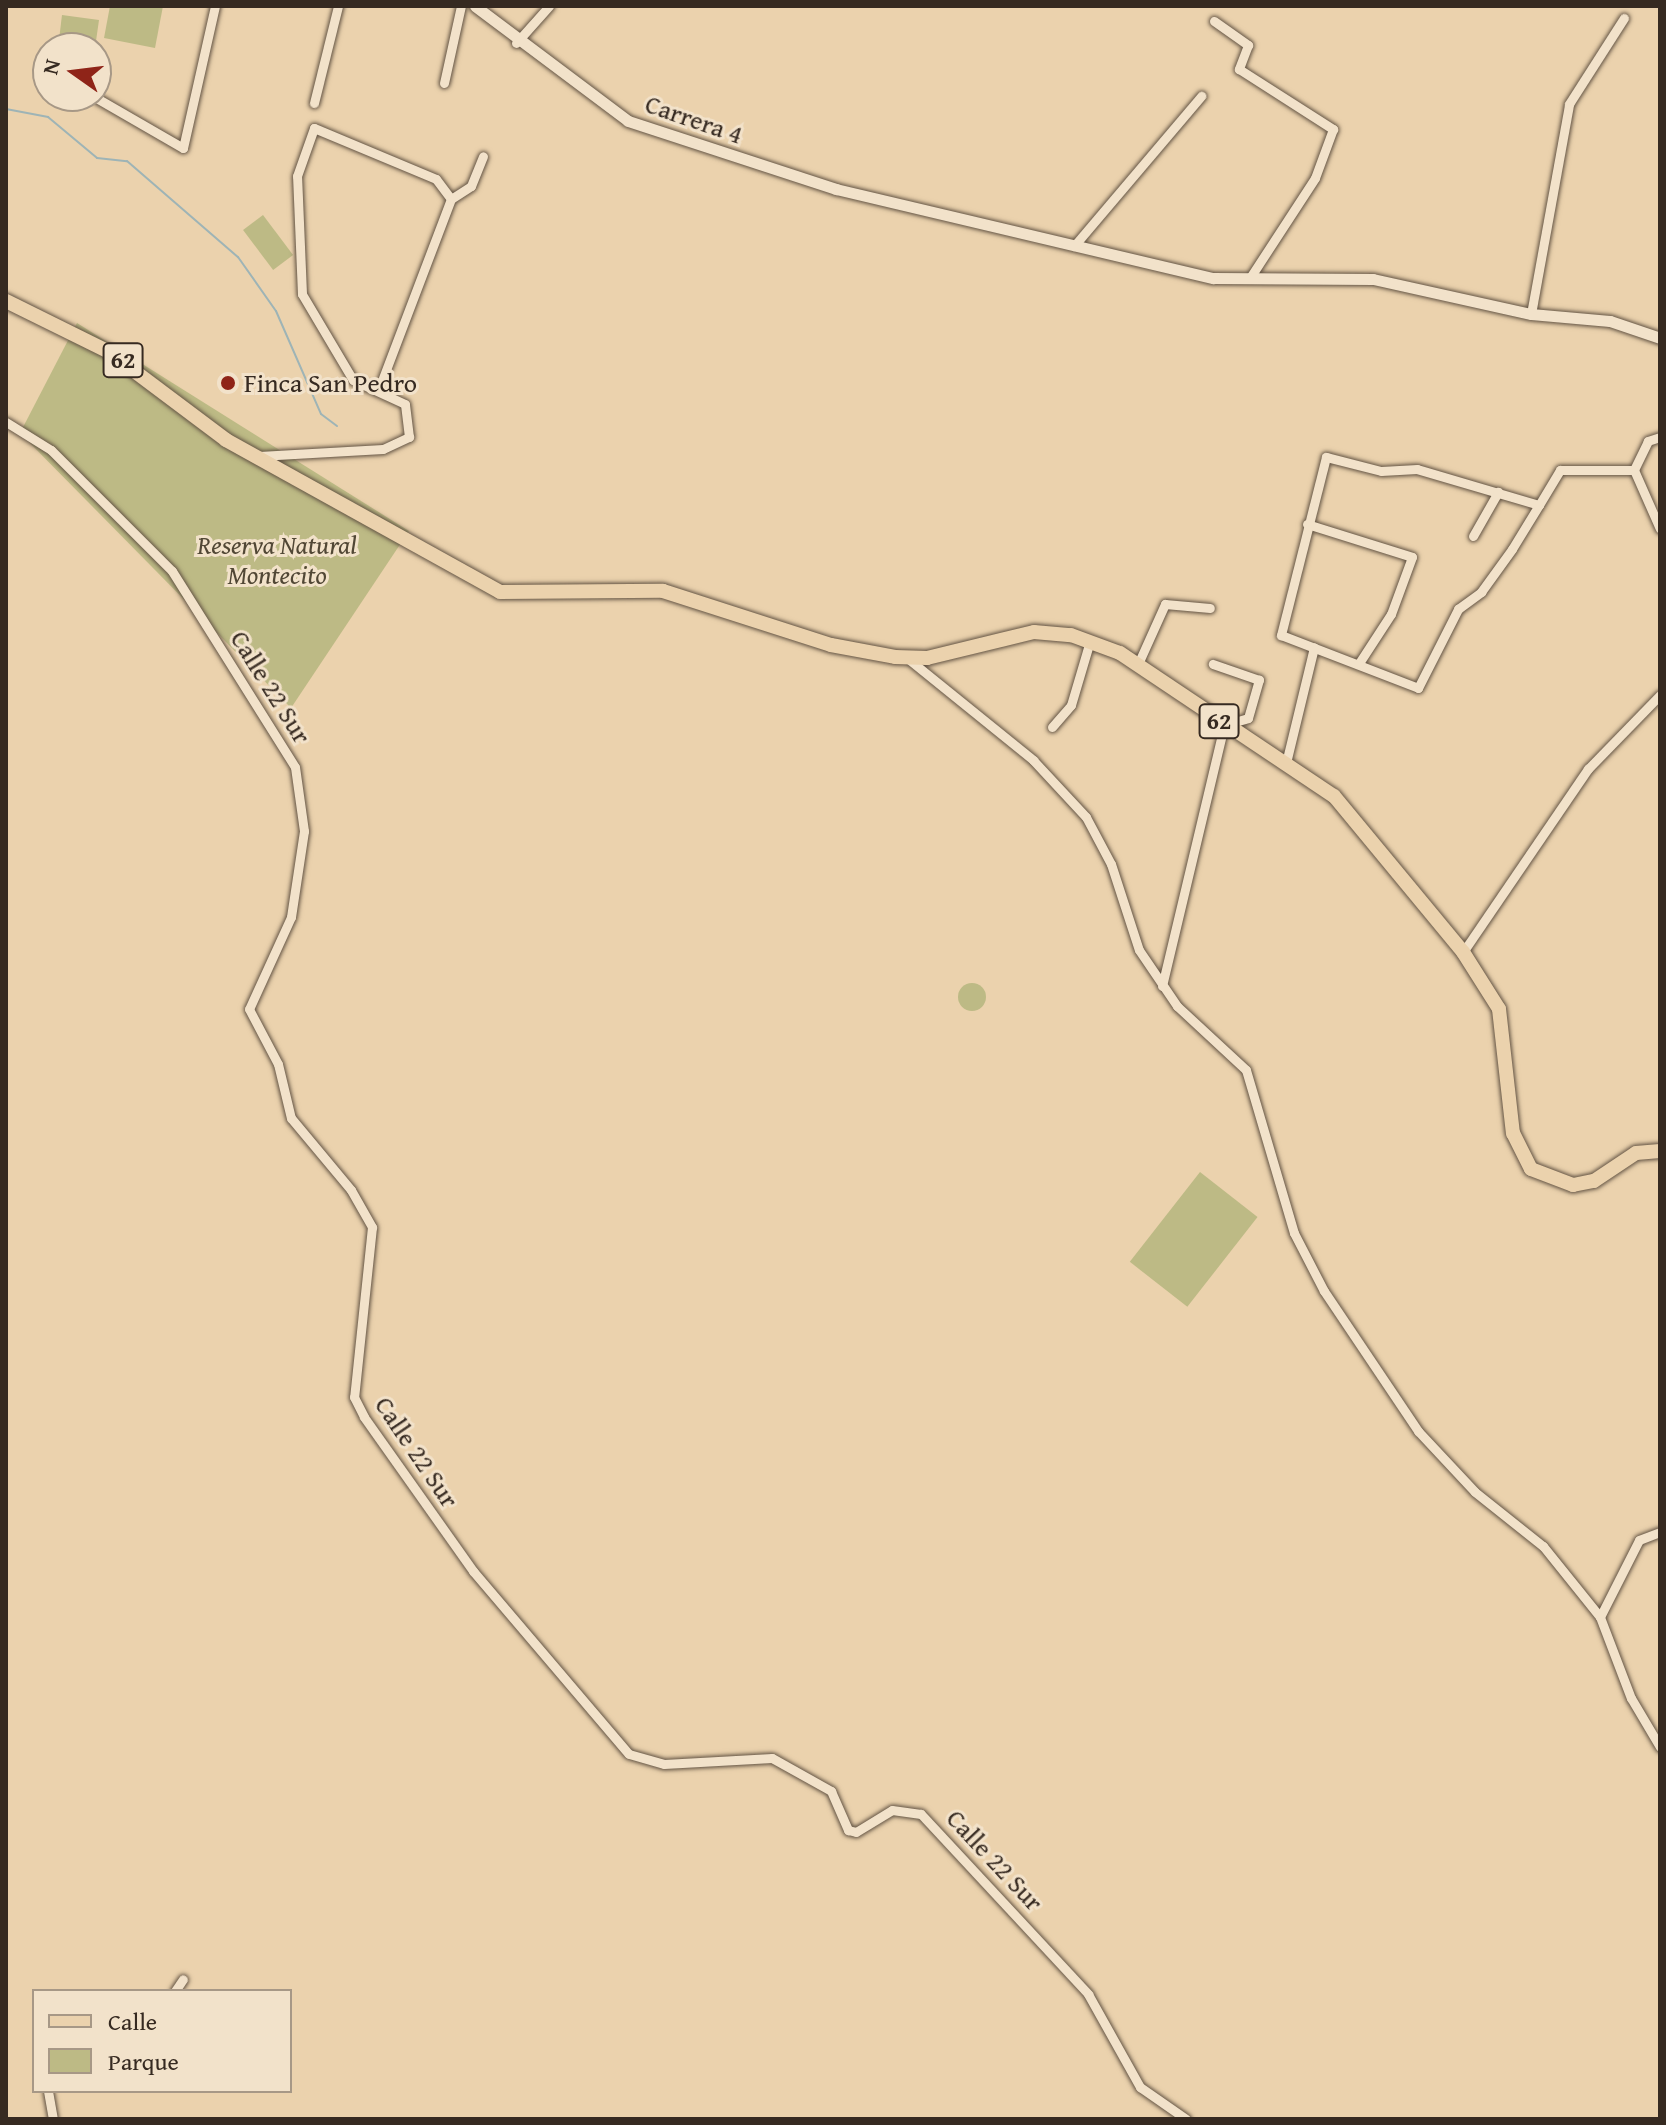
<!DOCTYPE html>
<html>
<head>
<meta charset="utf-8">
<style>
  body { margin:0 }
  #map { position:relative; width:1666px; height:2125px; overflow:hidden; background:#ebd2ad; font-family:"Gentium Book Plus",serif }
  div>[style] { position:absolute }
  .green>* { inset:0; background:#bdba85; transform-origin:0 0 }
  .round { border-radius:50% }
  .stream>* { height:2px; margin:-1px; padding:0 1px; transform-origin:1px; border-radius:1px; background:#9eb4b6 }
  .roads { filter:drop-shadow(0 0 2px #635444) drop-shadow(0 0 2px #635444) }
  .minor>* { height:9px; margin:-4.5px; padding:0 4.5px; transform-origin:4.5px; border-radius:4.5px; background:#f2e2ca }
  .tertiary>* { height:11px; margin:-5.5px; padding:0 5.5px; transform-origin:5.5px; border-radius:5.5px; background:#f2e2ca }
  .primary>* { height:14px; margin:-7px; padding:0 7px; transform-origin:7px; border-radius:7px; background:#ebd2ad }
  .dots>* { width:22px; height:22px; translate:-50% -50%; box-sizing:border-box; border:4px solid #f2e2ca; border-radius:50% }
  span { translate:-50% -50%; white-space:nowrap; text-align:center; line-height:1.15; -webkit-text-stroke:6px #f2e2ca; paint-order:stroke }
  .shield-label span { padding:2px 6px; background:#f2e2ca; border:2px solid; border-radius:6px; -webkit-text-stroke-width:0 }
  .shield-label { font-size:24px; color:#362a21; font-weight:700 }
  .street-label { font-size:26px; color:#362a21 }
  .poi-label { font-size:26px; color:#362a21 }
  .left { translate:0 -50%; text-align:left }
  .park-label { font-size:26px; color:#514735; font-style:italic }
  .frame { position:absolute; inset:0; border:8px solid #362a21; pointer-events:none }
  .legend { position:absolute; left:32px; top:1989px; width:260px; height:104px; box-sizing:border-box; background:#f2e2ca; border:2px solid #a79886; margin:0; padding:10px 14px; list-style:none; font-size:24px; color:#362a21 }
  .legend li { display:flex; align-items:center; gap:16px; height:40px }
  .legend b { width:40px; border:2px solid #a79886 }
  .north { position:absolute; left:32px; top:32px; width:80px; height:80px; box-sizing:border-box; background:#f2e2ca; border:2px solid #a79886; border-radius:50%; rotate:284deg; font-size:22px; font-weight:700; line-height:32px; text-align:center; color:#362a21 }
  .north::after { content:''; display:block; margin:auto; width:28px; height:36px; background:#8f2418; clip-path:polygon(50% 0,100% 100%,50% 72%,0 100%) }
</style>
</head>
<body>
<div id="map">
  <div class="green">
    <i style="clip-path:polygon(110px 6px,163px 6px,155px 48px,104px 38px)"></i>
    <i style="clip-path:polygon(62px 15px,99px 20px,95px 48px,58px 48px)"></i>
    <i style="left:263px;top:215px;width:50px;height:25px;rotate:53deg"></i>
    <i style="clip-path:polygon(77px 323px,409px 531px,291px 708px,20px 433px)"></i>
    <i class="round" style="left:958px;top:983px;width:28px;height:28px"></i>
    <i style="left:1200px;top:1172px;width:73px;height:114px;rotate:38deg"></i>
  </div>
  <div class="stream">
    <i style="left:6px;top:109px;width:43px;rotate:10.8deg"></i>
    <i style="left:48px;top:117px;width:64px;rotate:39.9deg"></i>
    <i style="left:97px;top:158px;width:30px;rotate:6deg"></i>
    <i style="left:127px;top:161px;width:147px;rotate:40.9deg"></i>
    <i style="left:238px;top:257px;width:66px;rotate:54.9deg"></i>
    <i style="left:276px;top:311px;width:112px;rotate:66.4deg"></i>
    <i style="left:321px;top:414px;width:20px;rotate:37deg"></i>
  </div>
  <div class="roads">
    <div class="minor">
      <i style="left:1214px;top:21px;width:42px;rotate:35.2deg"></i>
      <i style="left:1248px;top:45px;width:26px;rotate:111deg"></i>
      <i style="left:1239px;top:69px;width:112px;rotate:32.6deg"></i>
      <i style="left:1333px;top:129px;width:52px;rotate:110.2deg"></i>
      <i style="left:1315px;top:178px;width:117px;rotate:123.1deg"></i>
      <i style="left:516px;top:43px;width:50px;rotate:-48.3deg"></i>
      <i style="left:444px;top:83px;width:79px;rotate:-77.6deg"></i>
      <i style="left:93px;top:96px;width:104px;rotate:30deg"></i>
      <i style="left:183px;top:148px;width:146px;rotate:-77.3deg"></i>
      <i style="left:314px;top:103px;width:100px;rotate:-76.1deg"></i>
      <i style="left:451px;top:199px;width:24px;rotate:-33deg"></i>
      <i style="left:471px;top:186px;width:32px;rotate:-68deg"></i>
      <i style="left:1074px;top:246px;width:197px;rotate:-49.7deg"></i>
      <i style="left:1531px;top:314px;width:213px;rotate:-79.7deg"></i>
      <i style="left:1569px;top:104px;width:102px;rotate:-57.4deg"></i>
      <i style="left:378px;top:391px;width:205px;rotate:-69.2deg"></i>
      <i style="left:6px;top:422px;width:53px;rotate:31.9deg"></i>
      <i style="left:51px;top:450px;width:171px;rotate:45deg"></i>
      <i style="left:172px;top:571px;width:231px;rotate:57.9deg"></i>
      <i style="left:295px;top:767px;width:65px;rotate:82deg"></i>
      <i style="left:304px;top:831px;width:87px;rotate:98.6deg"></i>
      <i style="left:291px;top:917px;width:101px;rotate:114.5deg"></i>
      <i style="left:249px;top:1009px;width:62px;rotate:62.2deg"></i>
      <i style="left:278px;top:1064px;width:56px;rotate:76.5deg"></i>
      <i style="left:291px;top:1118px;width:94px;rotate:50.2deg"></i>
      <i style="left:351px;top:1190px;width:43px;rotate:60.4deg"></i>
      <i style="left:372px;top:1227px;width:171px;rotate:96deg"></i>
      <i style="left:354px;top:1397px;width:22px;rotate:63deg"></i>
      <i style="left:364px;top:1417px;width:189px;rotate:54.7deg"></i>
      <i style="left:473px;top:1571px;width:240px;rotate:49.6deg"></i>
      <i style="left:629px;top:1754px;width:36px;rotate:16deg"></i>
      <i style="left:664px;top:1764px;width:108px;rotate:-3.2deg"></i>
      <i style="left:772px;top:1758px;width:68px;rotate:29.2deg"></i>
      <i style="left:831px;top:1791px;width:43px;rotate:66.4deg"></i>
      <i style="left:848px;top:1830px;width:8px;rotate:14deg"></i>
      <i style="left:856px;top:1832px;width:42px;rotate:-31.4deg"></i>
      <i style="left:892px;top:1810px;width:29px;rotate:8deg"></i>
      <i style="left:921px;top:1814px;width:246px;rotate:47.1deg"></i>
      <i style="left:1088px;top:1994px;width:107px;rotate:60.8deg"></i>
      <i style="left:1140px;top:2087px;width:56px;rotate:34.8deg"></i>
      <i style="left:1660px;top:437px;width:13px;rotate:162deg"></i>
      <i style="left:1648px;top:441px;width:32px;rotate:116deg"></i>
      <i style="left:1634px;top:470px;width:64px;rotate:66.2deg"></i>
      <i style="left:259px;top:456px;width:124px;rotate:-3.2deg"></i>
      <i style="left:383px;top:449px;width:29px;rotate:-25deg"></i>
      <i style="left:409px;top:437px;width:33px;rotate:-97deg"></i>
      <i style="left:405px;top:404px;width:57px;rotate:-155.2deg"></i>
      <i style="left:353px;top:380px;width:100px;rotate:-120.7deg"></i>
      <i style="left:302px;top:294px;width:118px;rotate:-92.4deg"></i>
      <i style="left:297px;top:176px;width:51px;rotate:-70.5deg"></i>
      <i style="left:314px;top:128px;width:132px;rotate:22.7deg"></i>
      <i style="left:436px;top:179px;width:25px;rotate:53deg"></i>
      <i style="left:1539px;top:505px;width:127px;rotate:-163.6deg"></i>
      <i style="left:1417px;top:469px;width:36px;rotate:177deg"></i>
      <i style="left:1381px;top:471px;width:57px;rotate:-165.7deg"></i>
      <i style="left:1326px;top:457px;width:184px;rotate:104.2deg"></i>
      <i style="left:1281px;top:635px;width:147px;rotate:21.1deg"></i>
      <i style="left:1418px;top:688px;width:89px;rotate:-63.1deg"></i>
      <i style="left:1458px;top:609px;width:29px;rotate:-36deg"></i>
      <i style="left:1481px;top:592px;width:53px;rotate:-54.2deg"></i>
      <i style="left:1512px;top:549px;width:52px;rotate:-58.5deg"></i>
      <i style="left:1539px;top:505px;width:41px;rotate:-59deg"></i>
      <i style="left:1560px;top:470px;width:74px"></i>
      <i style="left:1307px;top:524px;width:110px;rotate:17.4deg"></i>
      <i style="left:1412px;top:557px;width:61px;rotate:110.2deg"></i>
      <i style="left:1391px;top:614px;width:59px;rotate:123.1deg"></i>
      <i style="left:1473px;top:536px;width:51px;rotate:-60.4deg"></i>
      <i style="left:906px;top:657px;width:164px;rotate:39deg"></i>
      <i style="left:1033px;top:760px;width:78px;rotate:47.1deg"></i>
      <i style="left:1086px;top:817px;width:53px;rotate:62deg"></i>
      <i style="left:1111px;top:864px;width:90px;rotate:72deg"></i>
      <i style="left:1139px;top:950px;width:68px;rotate:55.8deg"></i>
      <i style="left:1177px;top:1006px;width:94px;rotate:42.8deg"></i>
      <i style="left:1246px;top:1070px;width:170px;rotate:73.6deg"></i>
      <i style="left:1294px;top:1233px;width:65px;rotate:62.7deg"></i>
      <i style="left:1324px;top:1291px;width:169px;rotate:56.1deg"></i>
      <i style="left:1418px;top:1431px;width:83px;rotate:46.9deg"></i>
      <i style="left:1475px;top:1492px;width:87px;rotate:38.5deg"></i>
      <i style="left:1543px;top:1546px;width:91px;rotate:51.2deg"></i>
      <i style="left:1600px;top:1617px;width:87px;rotate:69.1deg"></i>
      <i style="left:1631px;top:1698px;width:57px;rotate:59.4deg"></i>
      <i style="left:1138px;top:664px;width:66px;rotate:-65.8deg"></i>
      <i style="left:1165px;top:604px;width:45px;rotate:5.1deg"></i>
      <i style="left:1052px;top:727px;width:29px;rotate:-49deg"></i>
      <i style="left:1071px;top:705px;width:67px;rotate:-73.5deg"></i>
      <i style="left:1286px;top:763px;width:119px;rotate:-76.4deg"></i>
      <i style="left:1463px;top:952px;width:222px;rotate:-55.7deg"></i>
      <i style="left:1588px;top:769px;width:103px;rotate:-45.8deg"></i>
      <i style="left:1162px;top:986px;width:268px;rotate:-76.6deg"></i>
      <i style="left:1224px;top:725px;width:25px;rotate:-16deg"></i>
      <i style="left:1248px;top:718px;width:40px;rotate:-74deg"></i>
      <i style="left:1259px;top:680px;width:49px;rotate:-160.8deg"></i>
      <i style="left:1600px;top:1617px;width:86px;rotate:-63.1deg"></i>
      <i style="left:1639px;top:1540px;width:22px;rotate:-21deg"></i>
      <i style="left:175px;top:1991px;width:14px;rotate:-56deg"></i>
      <i style="left:48px;top:2091px;width:28px;rotate:80deg"></i>
    </div>
    <div class="tertiary">
      <i style="left:475px;top:6px;width:191px;rotate:36.9deg"></i>
      <i style="left:628px;top:121px;width:219px;rotate:18.1deg"></i>
      <i style="left:836px;top:189px;width:387px;rotate:13.3deg"></i>
      <i style="left:1213px;top:278px;width:160px;rotate:0.4deg"></i>
      <i style="left:1373px;top:279px;width:162px;rotate:12.5deg"></i>
      <i style="left:1531px;top:314px;width:79px;rotate:5.1deg"></i>
      <i style="left:1610px;top:321px;width:53px;rotate:18.8deg"></i>
    </div>
    <div class="primary">
      <i style="left:6px;top:301px;width:115px;rotate:26.3deg"></i>
      <i style="left:109px;top:352px;width:146px;rotate:36.9deg"></i>
      <i style="left:226px;top:440px;width:313px;rotate:29deg"></i>
      <i style="left:500px;top:592px;width:163px;rotate:-0.4deg"></i>
      <i style="left:663px;top:591px;width:176px;rotate:17.8deg"></i>
      <i style="left:831px;top:645px;width:65px;rotate:10.6deg"></i>
      <i style="left:895px;top:657px;width:32px;rotate:2deg"></i>
      <i style="left:927px;top:658px;width:110px;rotate:-13.7deg"></i>
      <i style="left:1034px;top:632px;width:37px;rotate:5deg"></i>
      <i style="left:1071px;top:635px;width:52px;rotate:20.2deg"></i>
      <i style="left:1120px;top:653px;width:257px;rotate:33.8deg"></i>
      <i style="left:1334px;top:796px;width:202px;rotate:50.4deg"></i>
      <i style="left:1463px;top:952px;width:67px;rotate:57.7deg"></i>
      <i style="left:1499px;top:1009px;width:125px;rotate:83.6deg"></i>
      <i style="left:1513px;top:1133px;width:40px;rotate:63.4deg"></i>
      <i style="left:1531px;top:1169px;width:45px;rotate:20.9deg"></i>
      <i style="left:1573px;top:1185px;width:21px;rotate:-11deg"></i>
      <i style="left:1594px;top:1181px;width:50px;rotate:-33.7deg"></i>
      <i style="left:1636px;top:1153px;width:24px;rotate:-5deg"></i>
    </div>
  </div>
  <div class="dots">
    <i style="left:228px;top:383px;background:#8f2418"></i>
  </div>
  <div class="shield-label">
    <span style="left:123px;top:360px">62</span>
    <span style="left:1219px;top:721px">62</span>
  </div>
  <div class="street-label">
    <span style="left:694px;top:119px;rotate:19deg">Carrera 4</span>
    <span style="left:271px;top:687px;rotate:58deg">Calle 22 Sur</span>
    <span style="left:417px;top:1452px;rotate:56deg">Calle 22 Sur</span>
    <span style="left:995px;top:1860px;rotate:47deg">Calle 22 Sur</span>
  </div>
  <div class="poi-label">
    <span class="left" style="left:244px;top:383px">Finca San Pedro</span>
  </div>
  <div class="park-label">
    <span style="left:277px;top:560px">Reserva Natural<br>Montecito</span>
  </div>
  <div class="frame"></div>
  <ul class="legend">
  <li><b style="height:10px;background:#ebd2ad"></b>Calle</li>
  <li><b style="height:22px;background:#bdba85"></b>Parque</li>
  </ul>
  <div class="north">N</div>
</div>
</body>
</html>
